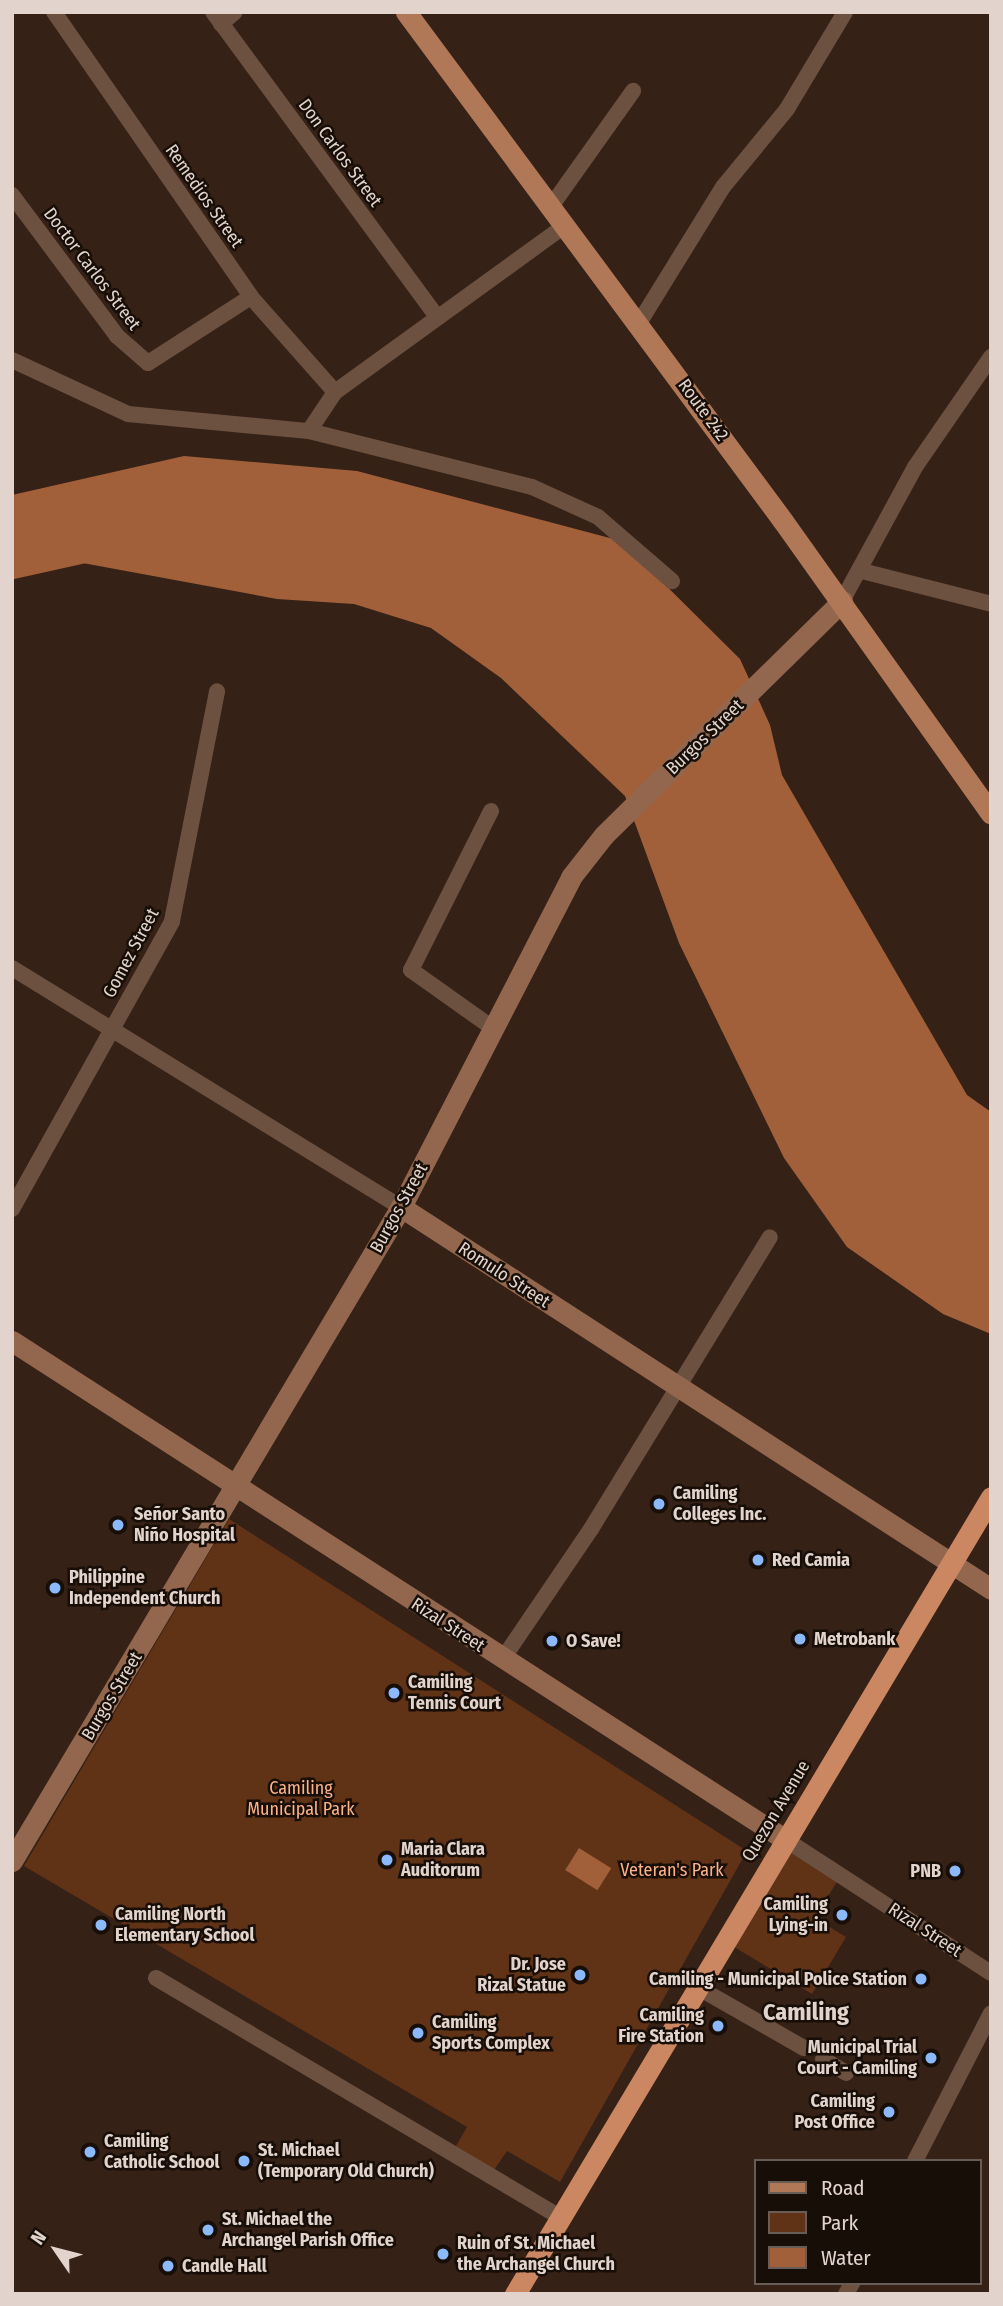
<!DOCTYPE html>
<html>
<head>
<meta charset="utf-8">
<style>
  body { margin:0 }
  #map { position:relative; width:1003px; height:2306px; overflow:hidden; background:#362116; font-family:"Fira Sans Condensed",sans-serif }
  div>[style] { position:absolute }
  .green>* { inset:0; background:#603216 }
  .water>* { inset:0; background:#a1603a; transform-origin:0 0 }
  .river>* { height:32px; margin:-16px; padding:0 16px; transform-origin:16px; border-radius:16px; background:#a1603a }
  .street>* { height:16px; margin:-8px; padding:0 8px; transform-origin:8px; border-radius:8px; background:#6c5141 }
  .secondary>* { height:21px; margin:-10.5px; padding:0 10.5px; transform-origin:10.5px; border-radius:10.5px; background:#93674e }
  .primary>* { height:21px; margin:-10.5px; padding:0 10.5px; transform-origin:10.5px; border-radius:10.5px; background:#b17858 }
  .highway>* { height:21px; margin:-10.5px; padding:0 10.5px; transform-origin:10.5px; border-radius:10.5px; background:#cb8761 }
  .dots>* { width:19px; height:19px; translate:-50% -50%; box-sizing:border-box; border:4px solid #170e08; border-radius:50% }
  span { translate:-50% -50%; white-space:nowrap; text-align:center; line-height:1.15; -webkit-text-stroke:5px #170e08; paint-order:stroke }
  .street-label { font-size:18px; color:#e2d4cc }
  .poi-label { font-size:18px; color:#e2d4cc; font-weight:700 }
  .left { translate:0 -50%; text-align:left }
  .right { translate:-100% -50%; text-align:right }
  .park-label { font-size:18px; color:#fcb188 }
  .district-label { font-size:24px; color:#e2d4cc; font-weight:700 }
  .frame { position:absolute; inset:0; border:14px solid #e2d4cc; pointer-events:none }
  .legend { position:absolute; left:754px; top:2159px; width:228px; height:126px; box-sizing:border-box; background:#170e08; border:2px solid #685d56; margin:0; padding:9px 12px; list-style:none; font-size:21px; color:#e2d4cc }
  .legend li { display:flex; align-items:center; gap:14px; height:35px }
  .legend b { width:35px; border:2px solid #685d56 }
  .north { position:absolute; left:21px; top:2215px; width:70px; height:70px; -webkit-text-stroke:5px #170e08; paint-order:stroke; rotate:305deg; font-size:19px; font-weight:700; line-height:28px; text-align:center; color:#e2d4cc }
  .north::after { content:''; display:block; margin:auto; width:24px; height:32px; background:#e2d4cc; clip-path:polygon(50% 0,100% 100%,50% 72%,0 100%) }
</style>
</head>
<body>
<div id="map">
  <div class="green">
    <i style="clip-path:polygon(229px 1519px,747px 1851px,560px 2182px,507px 2151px,494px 2170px,456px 2146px,467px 2127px,24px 1866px)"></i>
    <i style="clip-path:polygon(788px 1850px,838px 1880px,815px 1918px,846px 1937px,812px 1994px,731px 1945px)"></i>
  </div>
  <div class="water">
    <i style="clip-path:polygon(184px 456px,357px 471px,621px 541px,740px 659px,770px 725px,782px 775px,967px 1095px,991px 1112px,991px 1334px,943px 1314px,847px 1247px,784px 1158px,679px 943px,625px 796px,501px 678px,431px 628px,354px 604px,277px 599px,34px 554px,12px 562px,12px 495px)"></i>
    <i style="left:579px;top:1848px;width:38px;height:26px;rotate:32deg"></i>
  </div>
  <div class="river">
    <i style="left:12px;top:563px;width:75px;rotate:-12.4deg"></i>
  </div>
  <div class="street">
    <i style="left:54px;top:12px;width:346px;rotate:55.3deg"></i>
    <i style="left:251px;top:297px;width:127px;rotate:48.5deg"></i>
    <i style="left:213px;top:12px;width:377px;rotate:53.7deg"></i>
    <i style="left:221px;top:24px;width:18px;rotate:-41deg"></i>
    <i style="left:12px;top:195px;width:176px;rotate:53.3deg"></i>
    <i style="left:117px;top:336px;width:41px;rotate:41.1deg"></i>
    <i style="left:148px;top:363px;width:122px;rotate:-32.7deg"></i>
    <i style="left:552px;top:205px;width:140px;rotate:-54.6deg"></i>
    <i style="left:639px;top:323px;width:160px;rotate:-58.3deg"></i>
    <i style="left:723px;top:187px;width:101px;rotate:-50.6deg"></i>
    <i style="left:787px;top:109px;width:113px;rotate:-59.1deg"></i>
    <i style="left:12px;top:360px;width:128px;rotate:25deg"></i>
    <i style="left:128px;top:414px;width:182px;rotate:5.4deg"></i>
    <i style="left:309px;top:431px;width:230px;rotate:14.1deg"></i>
    <i style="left:532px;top:487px;width:72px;rotate:24.4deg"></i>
    <i style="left:598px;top:517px;width:98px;rotate:40.9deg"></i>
    <i style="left:309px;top:431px;width:47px;rotate:-56.3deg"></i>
    <i style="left:335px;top:392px;width:285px;rotate:-35.9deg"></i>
    <i style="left:862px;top:571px;width:133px;rotate:14.3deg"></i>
    <i style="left:842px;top:601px;width:153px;rotate:-61.4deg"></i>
    <i style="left:915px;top:467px;width:134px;rotate:-55.4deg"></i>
    <i style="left:491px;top:811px;width:178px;rotate:116.7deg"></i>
    <i style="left:411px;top:970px;width:102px;rotate:35.4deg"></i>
    <i style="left:12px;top:968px;width:457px;rotate:31.6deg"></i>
    <i style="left:12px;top:1209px;width:329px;rotate:-60.9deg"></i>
    <i style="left:172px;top:921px;width:234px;rotate:-78.9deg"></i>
    <i style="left:502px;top:1660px;width:158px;rotate:-55.8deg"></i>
    <i style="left:591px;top:1529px;width:342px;rotate:-58.5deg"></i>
    <i style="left:786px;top:1840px;width:244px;rotate:33deg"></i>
    <i style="left:156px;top:1978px;width:472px;rotate:30.6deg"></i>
    <i style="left:697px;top:1987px;width:123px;rotate:29.7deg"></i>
    <i style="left:823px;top:2059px;width:27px;rotate:31deg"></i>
    <i style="left:915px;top:2161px;width:166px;rotate:-62.8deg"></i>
    <i style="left:846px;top:2294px;width:13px;rotate:-61deg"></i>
  </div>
  <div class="secondary">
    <i style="left:401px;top:1207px;width:703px;rotate:32.92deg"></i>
    <i style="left:12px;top:1341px;width:921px;rotate:32.81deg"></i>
    <i style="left:12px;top:1861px;width:761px;rotate:-59.26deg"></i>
    <i style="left:401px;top:1207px;width:371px;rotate:-62.7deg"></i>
    <i style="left:571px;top:877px;width:53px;rotate:-51.8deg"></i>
    <i style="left:604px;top:835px;width:334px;rotate:-44.5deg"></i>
  </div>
  <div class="primary">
    <i style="left:406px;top:12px;width:633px;rotate:53.47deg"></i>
    <i style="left:783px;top:521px;width:359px;rotate:54.6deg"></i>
  </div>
  <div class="highway">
    <i style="left:515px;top:2294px;width:928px;rotate:-59.15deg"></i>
  </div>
  <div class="dots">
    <i style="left:659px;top:1504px;background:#8cb9fc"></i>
    <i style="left:118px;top:1525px;background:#8cb9fc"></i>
    <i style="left:758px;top:1560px;background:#8cb9fc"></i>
    <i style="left:55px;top:1588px;background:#8cb9fc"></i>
    <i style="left:800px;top:1639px;background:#8cb9fc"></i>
    <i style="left:552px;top:1641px;background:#8cb9fc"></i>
    <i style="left:394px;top:1693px;background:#8cb9fc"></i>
    <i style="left:387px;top:1860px;background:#8cb9fc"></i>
    <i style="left:955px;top:1871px;background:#8cb9fc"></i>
    <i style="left:842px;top:1915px;background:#8cb9fc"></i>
    <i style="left:101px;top:1925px;background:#8cb9fc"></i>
    <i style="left:580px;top:1975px;background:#8cb9fc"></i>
    <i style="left:921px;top:1979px;background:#8cb9fc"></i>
    <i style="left:718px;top:2026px;background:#8cb9fc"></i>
    <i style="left:418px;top:2033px;background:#8cb9fc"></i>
    <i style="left:931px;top:2058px;background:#8cb9fc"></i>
    <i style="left:889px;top:2112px;background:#8cb9fc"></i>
    <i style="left:90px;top:2152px;background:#8cb9fc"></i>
    <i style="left:244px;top:2161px;background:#8cb9fc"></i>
    <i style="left:208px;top:2230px;background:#8cb9fc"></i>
    <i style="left:443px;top:2254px;background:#8cb9fc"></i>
    <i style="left:168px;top:2266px;background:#8cb9fc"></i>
  </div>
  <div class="street-label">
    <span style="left:340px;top:153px;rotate:54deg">Don Carlos Street</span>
    <span style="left:204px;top:196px;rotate:55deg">Remedios Street</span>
    <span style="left:92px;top:269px;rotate:53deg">Doctor Carlos Street</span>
    <span style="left:703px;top:410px;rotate:54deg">Route 242</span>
    <span style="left:705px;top:737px;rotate:-44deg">Burgos Street</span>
    <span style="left:131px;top:953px;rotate:-62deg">Gomez Street</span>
    <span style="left:399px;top:1208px;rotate:-61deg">Burgos Street</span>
    <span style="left:504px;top:1275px;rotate:33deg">Romulo Street</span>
    <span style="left:448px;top:1625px;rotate:33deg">Rizal Street</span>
    <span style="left:112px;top:1696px;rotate:-59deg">Burgos Street</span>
    <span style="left:776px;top:1811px;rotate:-59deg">Quezon Avenue</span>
    <span style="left:925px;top:1930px;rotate:33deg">Rizal Street</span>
  </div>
  <div class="poi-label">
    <span class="left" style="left:673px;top:1504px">Camiling<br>Colleges Inc.</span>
    <span class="left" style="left:134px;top:1525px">Señor Santo<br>Niño Hospital</span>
    <span class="left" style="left:772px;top:1560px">Red Camia</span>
    <span class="left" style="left:69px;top:1588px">Philippine<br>Independent Church</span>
    <span class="left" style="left:814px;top:1639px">Metrobank</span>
    <span class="left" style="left:566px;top:1641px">O Save!</span>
    <span class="left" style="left:408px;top:1693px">Camiling<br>Tennis Court</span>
    <span class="left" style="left:401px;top:1860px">Maria Clara<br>Auditorum</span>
    <span class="right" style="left:941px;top:1871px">PNB</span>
    <span class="right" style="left:828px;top:1915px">Camiling<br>Lying-in</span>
    <span class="left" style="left:115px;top:1925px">Camiling North<br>Elementary School</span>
    <span class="right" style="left:566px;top:1975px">Dr. Jose<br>Rizal Statue</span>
    <span class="right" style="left:907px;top:1979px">Camiling - Municipal Police Station</span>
    <span class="right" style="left:704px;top:2026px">Camiling<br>Fire Station</span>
    <span class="left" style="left:432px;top:2033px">Camiling<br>Sports Complex</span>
    <span class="right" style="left:917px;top:2058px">Municipal Trial<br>Court - Camiling</span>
    <span class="right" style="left:875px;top:2112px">Camiling<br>Post Office</span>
    <span class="left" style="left:104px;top:2152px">Camiling<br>Catholic School</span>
    <span class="left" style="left:258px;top:2161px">St. Michael<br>(Temporary Old Church)</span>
    <span class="left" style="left:222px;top:2230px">St. Michael the<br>Archangel Parish Office</span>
    <span class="left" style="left:457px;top:2254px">Ruin of St. Michael<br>the Archangel Church</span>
    <span class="left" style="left:182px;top:2266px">Candle Hall</span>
  </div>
  <div class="park-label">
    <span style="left:301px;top:1799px">Camiling<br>Municipal Park</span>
    <span style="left:672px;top:1870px">Veteran's Park</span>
  </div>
  <div class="district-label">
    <span style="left:806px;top:2013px">Camiling</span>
  </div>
  <div class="frame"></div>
  <ul class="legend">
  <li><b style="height:9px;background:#b17858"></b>Road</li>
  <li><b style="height:19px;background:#603216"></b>Park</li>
  <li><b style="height:19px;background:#a1603a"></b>Water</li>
  </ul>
  <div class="north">N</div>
</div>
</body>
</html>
